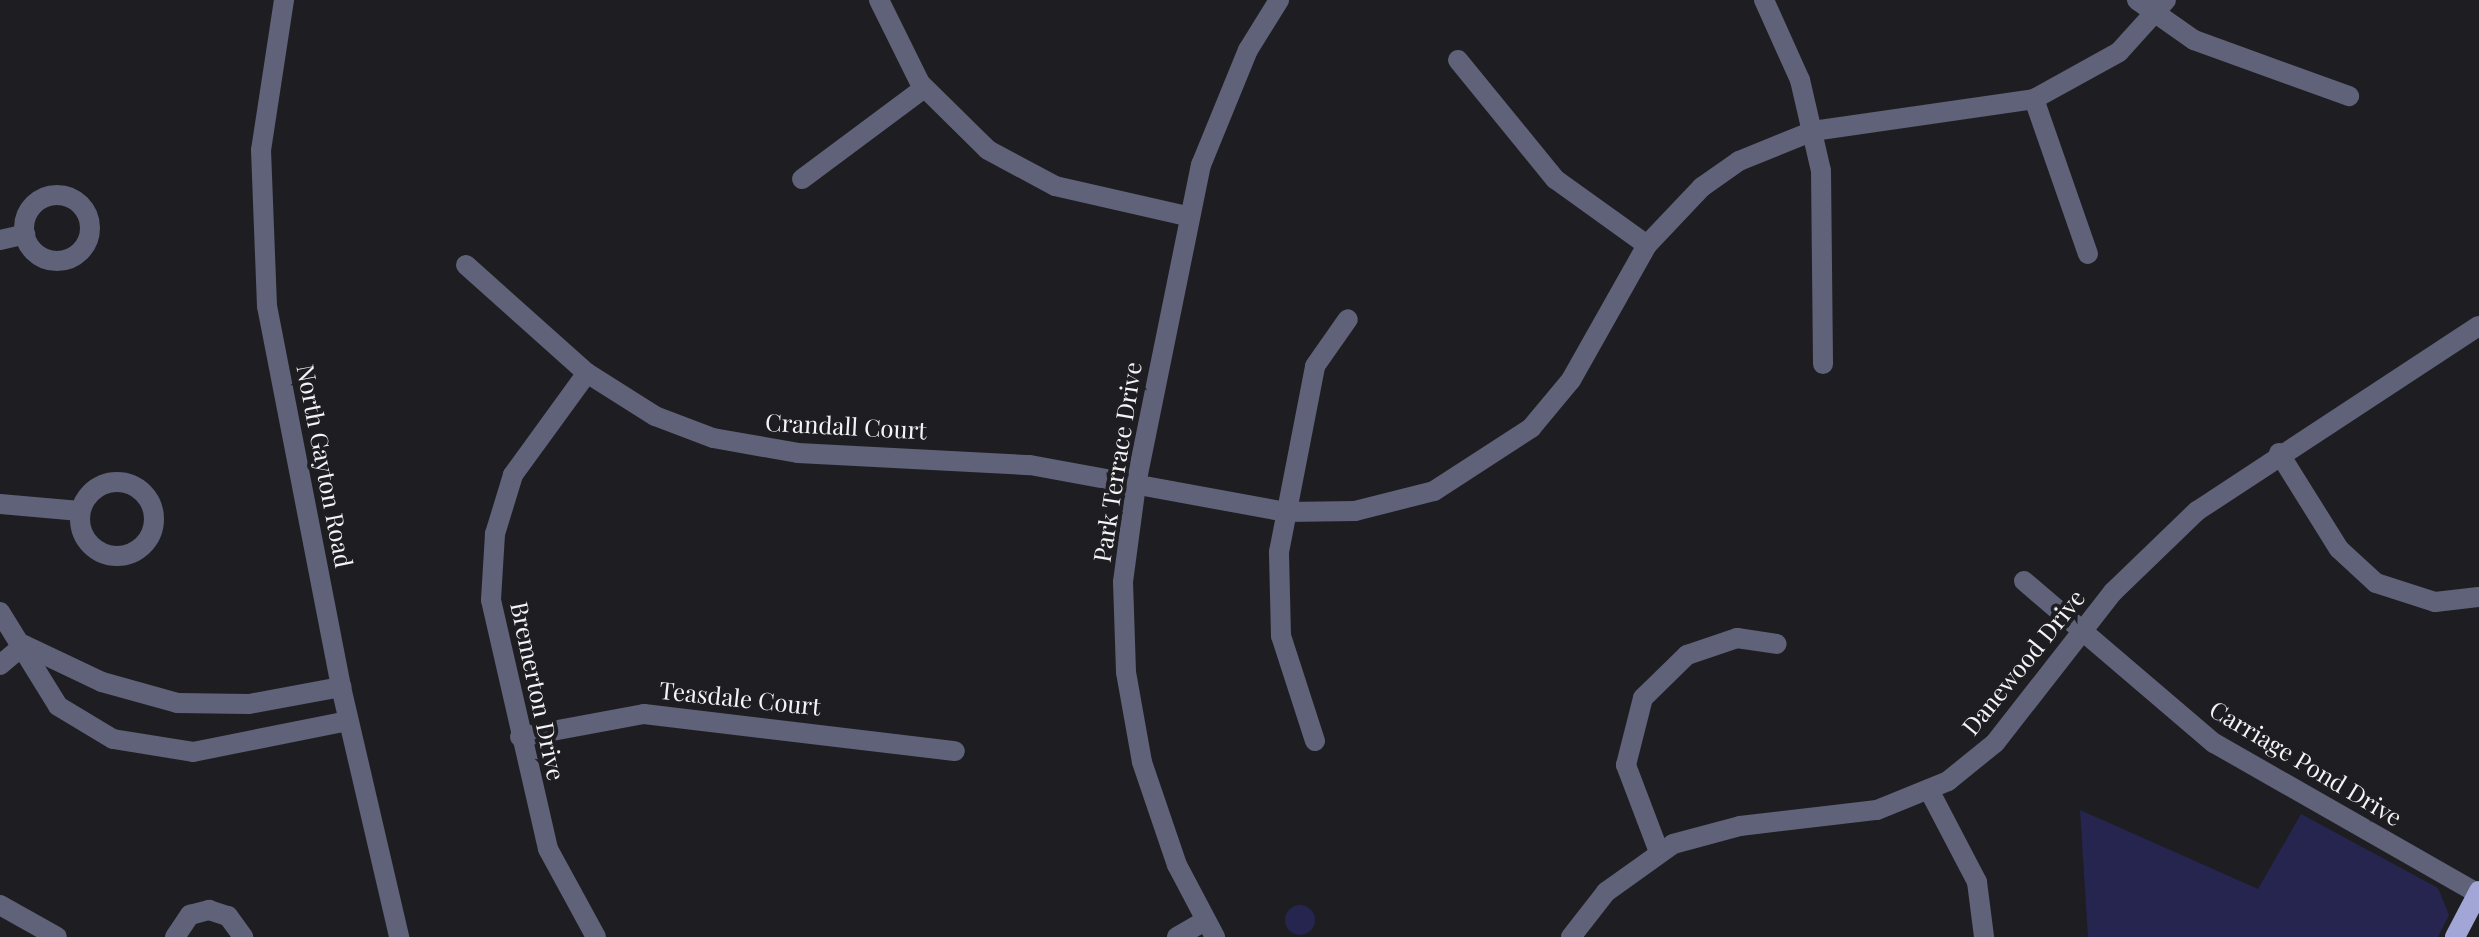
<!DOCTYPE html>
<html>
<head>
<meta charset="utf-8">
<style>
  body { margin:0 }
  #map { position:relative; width:2479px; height:937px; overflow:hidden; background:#1e1e22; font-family:"Playfair Display",serif }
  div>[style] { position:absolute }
  .green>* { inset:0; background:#25254f }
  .round { border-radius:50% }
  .minor>* { height:20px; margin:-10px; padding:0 10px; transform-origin:10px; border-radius:10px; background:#606279 }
  .minor>.ring { margin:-10px; padding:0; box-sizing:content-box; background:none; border:20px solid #606279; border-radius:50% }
  .major>* { height:20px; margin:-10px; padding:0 10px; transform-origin:10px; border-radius:10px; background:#a2a6d6 }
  span { translate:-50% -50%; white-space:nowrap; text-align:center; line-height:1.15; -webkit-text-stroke:8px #1e1e22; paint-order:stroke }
  .street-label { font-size:24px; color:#f4f4f7 }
</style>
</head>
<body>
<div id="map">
  <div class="green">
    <i style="clip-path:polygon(2080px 810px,2258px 889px,2301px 814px,2438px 888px,2449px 915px,2438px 937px,2088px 937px)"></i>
    <i class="round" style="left:1285px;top:905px;width:30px;height:30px"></i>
  </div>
  <div class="minor">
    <i style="left:284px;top:0;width:152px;rotate:98.7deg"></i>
    <i style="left:261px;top:150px;width:156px;rotate:87.8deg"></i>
    <i style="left:267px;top:306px;width:388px;rotate:79deg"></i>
    <i style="left:341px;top:687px;width:257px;rotate:76.9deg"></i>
    <i style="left:879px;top:0;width:93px;rotate:63.7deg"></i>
    <i style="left:920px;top:83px;width:95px;rotate:44.6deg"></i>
    <i style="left:988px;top:150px;width:76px;rotate:28.2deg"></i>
    <i style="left:1055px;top:186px;width:135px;rotate:12.8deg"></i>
    <i style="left:1764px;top:0;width:88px;rotate:65.8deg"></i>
    <i style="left:1800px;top:80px;width:93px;rotate:77deg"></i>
    <i style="left:1821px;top:171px;width:193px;rotate:89.4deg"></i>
    <i style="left:2137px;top:0;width:70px;rotate:35.1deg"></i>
    <i style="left:2194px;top:40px;width:165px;rotate:19.9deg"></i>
    <i style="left:1458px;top:60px;width:154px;rotate:50.8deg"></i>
    <i style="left:1555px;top:179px;width:113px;rotate:35.7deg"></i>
    <i style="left:2034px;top:99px;width:164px;rotate:70.8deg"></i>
    <i style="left:802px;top:179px;width:152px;rotate:-36.7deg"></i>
    <i class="ring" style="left:24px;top:195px;width:46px;height:46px"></i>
    <i style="left:0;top:240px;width:26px;rotate:-13deg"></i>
    <i style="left:466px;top:265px;width:162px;rotate:41.8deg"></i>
    <i style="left:587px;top:373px;width:80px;rotate:32.3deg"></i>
    <i style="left:655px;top:416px;width:62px;rotate:20.8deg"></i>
    <i style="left:713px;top:438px;width:86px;rotate:10deg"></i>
    <i style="left:798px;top:453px;width:232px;rotate:3deg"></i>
    <i style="left:1030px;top:465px;width:260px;rotate:10.4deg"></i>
    <i style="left:1286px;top:512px;width:69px;rotate:-0.8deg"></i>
    <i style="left:1355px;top:511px;width:81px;rotate:-14.2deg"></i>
    <i style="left:1434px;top:491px;width:116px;rotate:-33deg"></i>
    <i style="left:1531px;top:428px;width:62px;rotate:-50.2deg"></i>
    <i style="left:1571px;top:380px;width:155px;rotate:-60.6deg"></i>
    <i style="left:1647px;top:245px;width:80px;rotate:-46.5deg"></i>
    <i style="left:1702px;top:187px;width:45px;rotate:-35.1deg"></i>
    <i style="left:1739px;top:161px;width:80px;rotate:-22.1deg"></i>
    <i style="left:1813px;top:131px;width:223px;rotate:-8.2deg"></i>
    <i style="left:2034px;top:99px;width:97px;rotate:-28.9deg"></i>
    <i style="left:2119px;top:52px;width:70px;rotate:-47.9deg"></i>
    <i style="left:587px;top:373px;width:126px;rotate:126deg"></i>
    <i style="left:513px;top:475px;width:62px;rotate:107deg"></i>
    <i style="left:495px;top:534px;width:66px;rotate:93.5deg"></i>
    <i style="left:491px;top:600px;width:255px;rotate:77.1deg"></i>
    <i style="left:548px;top:849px;width:100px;rotate:61.4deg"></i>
    <i style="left:2279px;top:453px;width:113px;rotate:58deg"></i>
    <i style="left:2339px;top:549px;width:50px;rotate:42.6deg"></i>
    <i style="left:2376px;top:583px;width:62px;rotate:17.9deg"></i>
    <i style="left:2435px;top:602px;width:44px;rotate:-6.5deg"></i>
    <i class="ring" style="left:80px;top:482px;width:54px;height:54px"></i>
    <i style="left:0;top:504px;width:80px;rotate:5deg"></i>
    <i style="left:2024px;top:581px;width:250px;rotate:40.5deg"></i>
    <i style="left:2214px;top:743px;width:305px;rotate:29.7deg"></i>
    <i style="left:0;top:612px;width:110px;rotate:58.3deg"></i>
    <i style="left:58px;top:706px;width:64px;rotate:31deg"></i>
    <i style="left:113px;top:739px;width:81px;rotate:9.2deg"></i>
    <i style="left:193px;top:752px;width:158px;rotate:-11.3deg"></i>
    <i style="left:24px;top:645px;width:86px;rotate:25.4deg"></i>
    <i style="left:102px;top:682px;width:78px;rotate:15.6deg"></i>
    <i style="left:177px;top:703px;width:72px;rotate:0.8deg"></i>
    <i style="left:249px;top:704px;width:94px;rotate:-10.5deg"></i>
    <i style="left:0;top:665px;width:31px;rotate:-40deg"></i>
    <i style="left:520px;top:737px;width:126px;rotate:-10.5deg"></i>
    <i style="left:644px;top:714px;width:313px;rotate:6.8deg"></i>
    <i style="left:1315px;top:741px;width:110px;rotate:-107.9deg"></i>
    <i style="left:1281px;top:636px;width:84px;rotate:-91.4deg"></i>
    <i style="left:1279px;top:552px;width:189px;rotate:-79deg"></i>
    <i style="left:1315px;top:366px;width:57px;rotate:-54.9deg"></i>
    <i style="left:1930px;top:792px;width:102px;rotate:62.4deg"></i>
    <i style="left:1977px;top:882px;width:55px;rotate:82.7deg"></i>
    <i style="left:1659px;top:852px;width:93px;rotate:-110.8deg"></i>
    <i style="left:1626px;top:765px;width:69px;rotate:-75.8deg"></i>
    <i style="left:1643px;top:698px;width:62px;rotate:-44.3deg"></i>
    <i style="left:1687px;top:655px;width:53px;rotate:-18.8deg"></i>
    <i style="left:1737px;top:638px;width:40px;rotate:8.5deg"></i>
    <i style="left:0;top:905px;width:65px;rotate:29.3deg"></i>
    <i style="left:175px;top:937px;width:27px;rotate:-56deg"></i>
    <i style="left:190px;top:915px;width:20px;rotate:-15deg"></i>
    <i style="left:209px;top:910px;width:20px;rotate:18deg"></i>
    <i style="left:228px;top:916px;width:26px;rotate:54deg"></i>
    <i style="left:1177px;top:937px;width:32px;rotate:-30deg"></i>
    <i style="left:1215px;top:937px;width:81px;rotate:-117.8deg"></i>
    <i style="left:1177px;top:865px;width:109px;rotate:-108.8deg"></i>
    <i style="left:1142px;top:762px;width:91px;rotate:-100.1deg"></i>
    <i style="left:1126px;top:672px;width:90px;rotate:-91.9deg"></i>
    <i style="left:1123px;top:582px;width:99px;rotate:-82.4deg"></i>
    <i style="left:1136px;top:484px;width:326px;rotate:-78.5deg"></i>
    <i style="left:1201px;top:165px;width:124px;rotate:-67.8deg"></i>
    <i style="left:1248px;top:50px;width:59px;rotate:-58.2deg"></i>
    <i style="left:1571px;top:937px;width:57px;rotate:-52.1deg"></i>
    <i style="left:1606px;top:892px;width:82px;rotate:-35.6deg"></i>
    <i style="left:1673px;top:844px;width:69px;rotate:-15deg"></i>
    <i style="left:1740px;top:826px;width:138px;rotate:-6.7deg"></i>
    <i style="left:1877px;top:810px;width:77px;rotate:-22.2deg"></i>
    <i style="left:1948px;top:781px;width:60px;rotate:-39deg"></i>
    <i style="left:1995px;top:743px;width:192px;rotate:-52deg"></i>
    <i style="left:2113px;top:592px;width:117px;rotate:-44deg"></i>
    <i style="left:2197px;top:511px;width:337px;rotate:-33.3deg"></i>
  </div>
  <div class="major">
    <i style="left:2455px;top:937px;width:52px;rotate:-62.4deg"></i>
  </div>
  <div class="street-label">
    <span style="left:846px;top:426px;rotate:3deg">Crandall Court</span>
    <span style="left:1117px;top:462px;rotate:-81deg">Park Terrace Drive</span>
    <span style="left:325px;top:466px;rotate:79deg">North Gayton Road</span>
    <span style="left:2023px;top:662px;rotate:-51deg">Danewood Drive</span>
    <span style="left:538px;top:691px;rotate:78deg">Bremerton Drive</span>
    <span style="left:740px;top:698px;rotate:6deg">Teasdale Court</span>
    <span style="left:2306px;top:763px;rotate:31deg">Carriage Pond Drive</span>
  </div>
</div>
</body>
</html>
